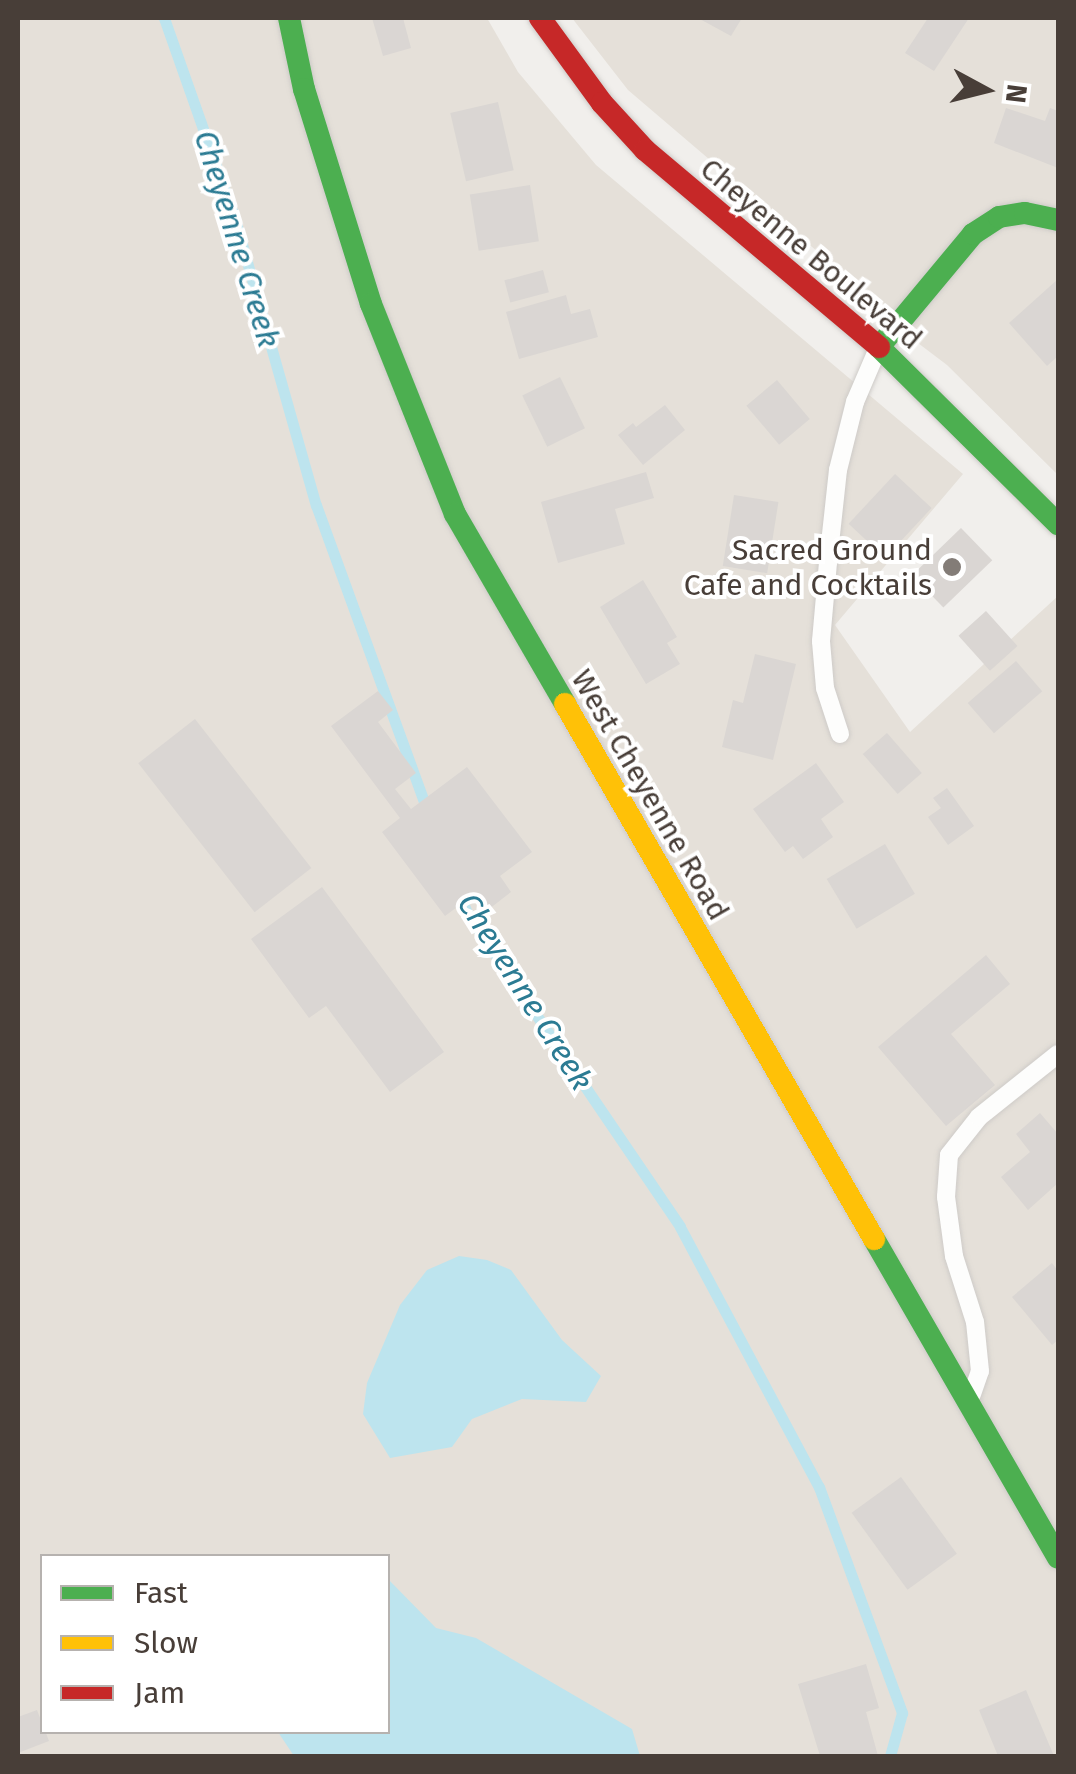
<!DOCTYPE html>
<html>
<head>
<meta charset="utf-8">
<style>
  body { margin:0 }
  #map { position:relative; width:1076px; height:1774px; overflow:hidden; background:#f1efec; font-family:"Fira Sans",sans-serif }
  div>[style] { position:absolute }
  .residential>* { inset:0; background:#e5e0d9 }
  .water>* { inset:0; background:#bde4ee }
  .stream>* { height:11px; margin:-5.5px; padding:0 5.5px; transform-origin:5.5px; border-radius:5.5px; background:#bde4ee }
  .building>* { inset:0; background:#dad6d3; transform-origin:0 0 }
  .roads { filter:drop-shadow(0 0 2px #cecbc8) drop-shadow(0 0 2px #cecbc8) }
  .lane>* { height:18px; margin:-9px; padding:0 9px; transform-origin:9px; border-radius:9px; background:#fdfdfc }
  .fast>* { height:22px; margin:-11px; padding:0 11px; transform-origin:11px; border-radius:11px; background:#4caf50 }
  .slow>* { height:22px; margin:-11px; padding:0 11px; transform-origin:11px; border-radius:11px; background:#ffc107 }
  .jam>* { height:22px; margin:-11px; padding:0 11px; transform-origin:11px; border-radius:11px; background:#c62828 }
  .dots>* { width:28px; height:28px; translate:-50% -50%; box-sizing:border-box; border:5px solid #fff; border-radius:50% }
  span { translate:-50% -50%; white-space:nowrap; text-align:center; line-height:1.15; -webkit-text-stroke:8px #fff; paint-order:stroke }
  .street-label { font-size:30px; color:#483e38 }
  .poi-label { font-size:30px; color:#483e38 }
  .right { translate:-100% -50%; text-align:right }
  .water-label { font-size:32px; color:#2b7b93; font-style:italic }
  .frame { position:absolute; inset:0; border:20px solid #483e38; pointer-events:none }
  .legend { position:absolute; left:40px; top:1554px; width:350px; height:180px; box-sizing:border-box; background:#fff; border:2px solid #b6b2af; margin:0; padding:12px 18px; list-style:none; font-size:30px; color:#483e38 }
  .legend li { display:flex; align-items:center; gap:20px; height:50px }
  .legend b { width:50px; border:2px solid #b6b2af }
  .north { position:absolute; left:936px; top:40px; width:100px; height:100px; -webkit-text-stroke:8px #fff; paint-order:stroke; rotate:97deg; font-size:28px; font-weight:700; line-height:40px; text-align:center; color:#483e38 }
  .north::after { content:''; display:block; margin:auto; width:35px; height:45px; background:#483e38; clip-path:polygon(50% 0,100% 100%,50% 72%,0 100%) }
</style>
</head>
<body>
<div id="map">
  <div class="residential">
    <i style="clip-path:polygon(evenodd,18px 18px,487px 18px,518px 72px,596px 165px,963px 474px,835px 625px,910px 732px,1058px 596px,1058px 1756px,18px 1756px,18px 18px,42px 1556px,388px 1556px,388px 1732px,42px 1732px,42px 1556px)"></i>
    <i style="clip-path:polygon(572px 18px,1058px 18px,1058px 475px,947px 365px,877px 312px,825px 258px,628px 90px)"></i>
  </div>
  <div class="water">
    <i style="clip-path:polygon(459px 1256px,487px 1260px,511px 1270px,562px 1340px,601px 1376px,586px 1402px,522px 1399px,472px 1419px,452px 1447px,390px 1458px,363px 1414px,367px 1383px,400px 1305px,427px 1270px)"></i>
    <i style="clip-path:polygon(388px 1579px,436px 1628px,476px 1638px,632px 1729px,640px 1756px,294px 1756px,278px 1732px,388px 1732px)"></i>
  </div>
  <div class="stream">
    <i style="left:164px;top:18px;width:217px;rotate:70.6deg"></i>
    <i style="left:236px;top:223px;width:293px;rotate:74.2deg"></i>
    <i style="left:316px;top:505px;width:325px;rotate:70deg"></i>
    <i style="left:457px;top:888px;width:27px;rotate:68deg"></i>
    <i style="left:467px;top:913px;width:379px;rotate:55.8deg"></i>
    <i style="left:680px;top:1227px;width:295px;rotate:61.9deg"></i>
    <i style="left:819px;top:1487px;width:241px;rotate:69.8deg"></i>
    <i style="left:902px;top:1713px;width:45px;rotate:105.6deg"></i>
  </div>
  <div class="building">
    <i style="clip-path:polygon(372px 18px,403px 18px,411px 48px,383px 56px)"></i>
    <i style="clip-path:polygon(698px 18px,742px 18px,731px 36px)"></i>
    <i style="clip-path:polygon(928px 18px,969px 18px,934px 71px,905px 53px)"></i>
    <i style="left:498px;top:102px;width:70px;height:49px;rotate:77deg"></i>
    <i style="clip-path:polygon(1006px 108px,1045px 121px,1050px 108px,1058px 111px,1058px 168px,994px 143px)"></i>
    <i style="left:530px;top:185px;width:57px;height:61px;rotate:81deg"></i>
    <i style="left:543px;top:270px;width:23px;height:40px;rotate:75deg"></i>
    <i style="clip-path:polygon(1058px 279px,1058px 356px,1047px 366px,1009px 323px)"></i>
    <i style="clip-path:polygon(566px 295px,571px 314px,590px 309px,598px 337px,519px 359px,506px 312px)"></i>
    <i style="left:560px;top:377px;width:57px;height:42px;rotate:64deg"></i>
    <i style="left:777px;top:380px;width:51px;height:40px;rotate:50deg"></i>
    <i style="clip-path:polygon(665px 405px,685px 430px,643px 465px,618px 435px,633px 423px,636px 427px)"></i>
    <i style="clip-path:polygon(646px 472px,654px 498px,615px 509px,625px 544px,558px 563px,541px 502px)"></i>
    <i style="left:895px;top:474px;width:50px;height:68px;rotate:43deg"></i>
    <i style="left:734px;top:495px;width:45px;height:72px;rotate:9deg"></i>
    <i style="left:961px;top:528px;width:45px;height:68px;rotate:46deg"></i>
    <i style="clip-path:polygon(643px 580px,677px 637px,667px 643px,680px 664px,646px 684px,600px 607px)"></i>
    <i style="left:986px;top:611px;width:47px;height:37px;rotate:48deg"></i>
    <i style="clip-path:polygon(755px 654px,796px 664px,773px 760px,722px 747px,733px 700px,743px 703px)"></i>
    <i style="left:1016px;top:661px;width:40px;height:64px;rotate:49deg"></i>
    <i style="clip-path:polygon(378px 691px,393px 710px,378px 722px,416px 773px,395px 789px,411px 809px,467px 767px,532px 852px,500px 876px,511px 892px,484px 913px,472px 896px,445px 916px,382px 832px,400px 818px,331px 726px)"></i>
    <i style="left:195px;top:719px;width:189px;height:72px;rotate:52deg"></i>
    <i style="left:887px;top:733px;width:53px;height:32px;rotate:49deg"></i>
    <i style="clip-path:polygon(816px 763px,844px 802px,821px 819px,833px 837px,803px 859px,793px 846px,785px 852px,753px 809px)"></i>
    <i style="clip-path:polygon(947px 788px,974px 826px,948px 845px,928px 817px,941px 808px,933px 798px)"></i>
    <i style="left:885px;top:844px;width:58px;height:68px;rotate:59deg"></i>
    <i style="clip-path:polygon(322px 887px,444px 1052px,390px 1092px,326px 1006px,309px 1018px,251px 939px)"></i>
    <i style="clip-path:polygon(986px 955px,1010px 984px,951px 1034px,995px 1085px,946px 1126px,878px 1047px)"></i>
    <i style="clip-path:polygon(1040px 1113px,1058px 1134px,1058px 1183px,1028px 1210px,1001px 1177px,1030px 1152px,1016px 1134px)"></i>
    <i style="clip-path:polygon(1052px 1263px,1058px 1271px,1058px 1340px,1052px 1345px,1012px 1297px)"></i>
    <i style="left:901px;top:1477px;width:95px;height:61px;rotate:54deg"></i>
    <i style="clip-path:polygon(866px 1664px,879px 1708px,866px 1712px,878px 1756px,820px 1756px,798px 1684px)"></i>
    <i style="clip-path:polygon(1026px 1690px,1054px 1756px,998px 1756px,979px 1710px)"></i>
    <i style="clip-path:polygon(37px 1710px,49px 1741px,18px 1753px,18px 1717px)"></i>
  </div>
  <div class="roads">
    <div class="lane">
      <i style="left:840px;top:734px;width:48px;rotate:-108.1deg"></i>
      <i style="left:825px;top:688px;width:47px;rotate:-94.9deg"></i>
      <i style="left:821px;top:641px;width:79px;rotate:-84.9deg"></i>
      <i style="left:828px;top:562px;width:93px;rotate:-83.8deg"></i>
      <i style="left:838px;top:470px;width:70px;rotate:-76deg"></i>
      <i style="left:855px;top:402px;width:53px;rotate:-66.8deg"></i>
      <i style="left:972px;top:1394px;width:24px;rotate:-71deg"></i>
      <i style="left:980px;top:1371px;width:49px;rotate:-95.8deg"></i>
      <i style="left:975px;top:1322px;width:69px;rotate:-107.7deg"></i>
      <i style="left:954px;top:1256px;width:60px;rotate:-97.7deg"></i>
      <i style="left:946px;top:1197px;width:42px;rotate:-85.9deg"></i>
      <i style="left:949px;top:1155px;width:48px;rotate:-51.7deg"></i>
      <i style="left:979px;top:1117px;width:101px;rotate:-38.6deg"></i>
    </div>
    <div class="fast">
      <i style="left:289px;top:18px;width:73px;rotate:78.1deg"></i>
      <i style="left:304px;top:89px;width:225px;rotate:72.7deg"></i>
      <i style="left:371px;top:304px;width:226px;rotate:68.2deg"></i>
      <i style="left:455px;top:514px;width:220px;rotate:59.9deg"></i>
      <i style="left:879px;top:347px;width:252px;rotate:44.7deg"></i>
      <i style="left:879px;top:347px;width:147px;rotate:-50.2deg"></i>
      <i style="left:973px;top:234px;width:31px;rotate:-33deg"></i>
      <i style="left:999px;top:217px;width:26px;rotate:-9deg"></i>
      <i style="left:1025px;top:213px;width:34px;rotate:12deg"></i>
      <i style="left:874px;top:1239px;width:368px;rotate:60deg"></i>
    </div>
    <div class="slow">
      <i style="left:565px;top:704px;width:618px;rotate:59.99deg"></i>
    </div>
    <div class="jam">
      <i style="left:540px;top:18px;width:105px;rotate:53.9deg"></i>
      <i style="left:602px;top:103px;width:64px;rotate:47.5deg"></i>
      <i style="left:645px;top:150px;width:306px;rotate:40.1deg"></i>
    </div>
  </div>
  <div class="dots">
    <i style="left:952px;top:567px;background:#837c77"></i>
  </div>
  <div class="street-label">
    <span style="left:811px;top:254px;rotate:40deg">Cheyenne Boulevard</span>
    <span style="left:650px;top:795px;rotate:60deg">West Cheyenne Road</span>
  </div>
  <div class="poi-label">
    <span class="right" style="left:932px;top:567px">Sacred Ground<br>Cafe and Cocktails</span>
  </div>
  <div class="water-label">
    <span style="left:237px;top:239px;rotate:73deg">Cheyenne Creek</span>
    <span style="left:525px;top:992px;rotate:58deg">Cheyenne Creek</span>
  </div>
  <div class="frame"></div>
  <ul class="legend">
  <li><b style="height:12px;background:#4caf50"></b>Fast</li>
  <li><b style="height:12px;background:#ffc107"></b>Slow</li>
  <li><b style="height:12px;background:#c62828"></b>Jam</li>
  </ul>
  <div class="north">N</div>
</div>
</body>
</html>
